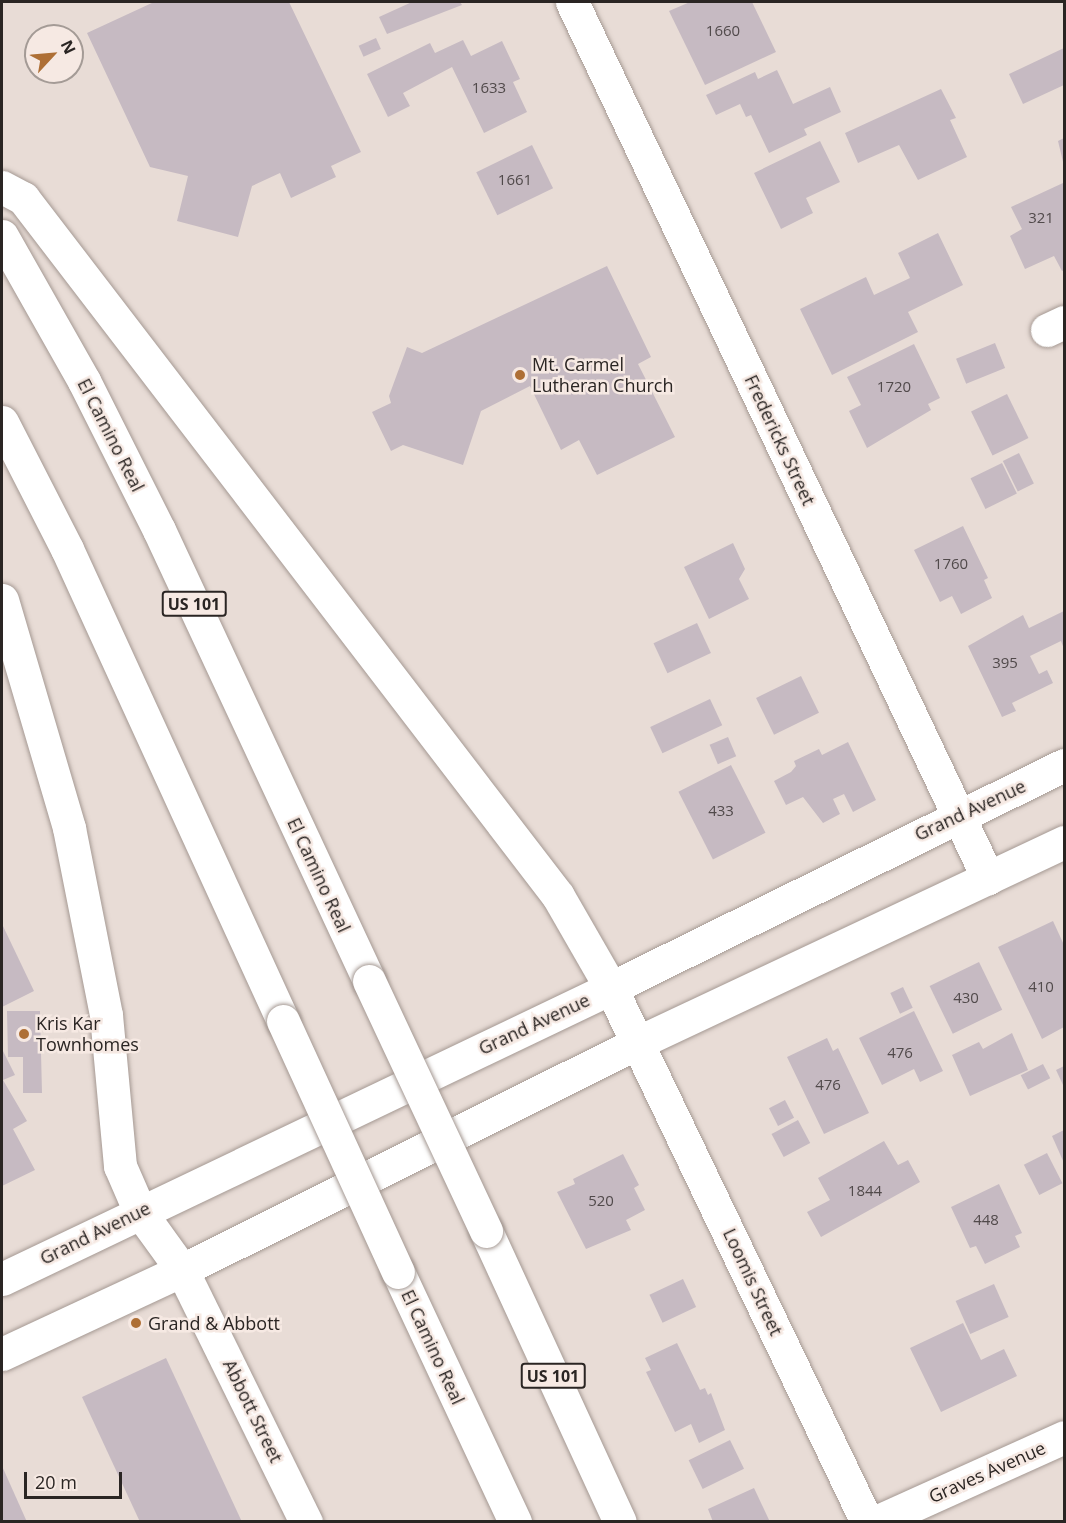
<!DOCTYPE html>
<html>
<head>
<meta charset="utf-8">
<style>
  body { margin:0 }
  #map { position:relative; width:1066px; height:1523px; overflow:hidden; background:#e8dcd6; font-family:"Open Sans",sans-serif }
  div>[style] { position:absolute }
  .building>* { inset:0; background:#c6bac2; transform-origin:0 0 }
  .roads { filter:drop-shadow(0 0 2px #a59993) drop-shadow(0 0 2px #a59993) }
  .minor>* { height:33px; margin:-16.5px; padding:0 16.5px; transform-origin:16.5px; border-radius:16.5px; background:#fff }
  .tertiary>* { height:33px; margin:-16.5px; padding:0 16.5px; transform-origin:16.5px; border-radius:16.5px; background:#fff }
  .motorway>* { height:33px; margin:-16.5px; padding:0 16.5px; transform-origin:16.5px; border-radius:16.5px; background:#fff }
  .bridges { filter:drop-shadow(0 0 2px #a59993) drop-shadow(0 0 2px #a59993) }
  .motorway-bridge>* { height:33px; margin:-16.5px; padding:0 16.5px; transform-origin:16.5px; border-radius:16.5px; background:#fff }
  .dots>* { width:16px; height:16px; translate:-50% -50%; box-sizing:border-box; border:3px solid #f6e9e3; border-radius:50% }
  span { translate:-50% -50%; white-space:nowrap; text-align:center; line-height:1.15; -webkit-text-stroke:5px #f6e9e3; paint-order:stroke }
  .number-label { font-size:15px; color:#514a4b }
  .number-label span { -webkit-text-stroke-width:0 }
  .shield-label span { padding:2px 4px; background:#f6e9e3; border:2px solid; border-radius:4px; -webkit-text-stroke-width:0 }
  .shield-label { font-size:16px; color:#2a2523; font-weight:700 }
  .poi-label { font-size:18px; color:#2a2523 }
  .left { translate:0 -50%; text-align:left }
  .street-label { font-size:18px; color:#2a2523 }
  .frame { position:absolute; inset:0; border:3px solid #2a2523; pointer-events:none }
  .north { position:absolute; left:24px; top:24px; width:60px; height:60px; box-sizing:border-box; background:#f6e9e3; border:2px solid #a49b96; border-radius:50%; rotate:64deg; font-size:16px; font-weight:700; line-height:24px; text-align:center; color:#2a2523 }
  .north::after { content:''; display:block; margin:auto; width:21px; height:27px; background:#ae6f35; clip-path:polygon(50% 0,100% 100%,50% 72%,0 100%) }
  .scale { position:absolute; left:24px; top:1472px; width:98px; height:27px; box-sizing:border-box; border:3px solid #2a2523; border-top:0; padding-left:8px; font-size:18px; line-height:21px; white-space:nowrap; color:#2a2523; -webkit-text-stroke:4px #f6e9e3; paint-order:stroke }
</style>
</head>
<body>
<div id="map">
  <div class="building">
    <i style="clip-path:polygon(154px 2px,289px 2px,361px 152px,331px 166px,336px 177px,291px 198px,280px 173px,252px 186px,238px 237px,177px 221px,188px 176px,150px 167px,87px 33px)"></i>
    <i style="clip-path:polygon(412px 2px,460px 2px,462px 5px,387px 34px,379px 17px)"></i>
    <i style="clip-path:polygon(690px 2px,752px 2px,776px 52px,705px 85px,669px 11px)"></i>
    <i style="left:376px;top:38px;width:12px;height:19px;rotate:66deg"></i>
    <i style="clip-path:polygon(463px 40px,471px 56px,502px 41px,520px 79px,513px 82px,527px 112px,484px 133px,452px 67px,403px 93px,410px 106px,388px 117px,367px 74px,430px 43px,435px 53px)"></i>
    <i style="clip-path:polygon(1064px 48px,1064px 85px,1023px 104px,1009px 74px)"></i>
    <i style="clip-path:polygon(777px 70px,793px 104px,830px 87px,841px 112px,804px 129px,807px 135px,769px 153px,751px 115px,746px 117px,740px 104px,716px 115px,706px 95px,755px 72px,758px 79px)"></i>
    <i style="clip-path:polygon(941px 89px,956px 118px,950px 120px,967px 157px,918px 180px,899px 145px,858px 163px,845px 133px)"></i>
    <i style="clip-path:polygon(1064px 138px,1064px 166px,1058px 141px)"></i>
    <i style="clip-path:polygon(820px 141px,840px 182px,806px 198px,813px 213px,781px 229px,754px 173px)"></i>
    <i style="left:532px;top:145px;width:48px;height:62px;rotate:64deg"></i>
    <i style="clip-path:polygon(1063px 183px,1064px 270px,1062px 271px,1054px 256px,1025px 269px,1010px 236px,1022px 229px,1011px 207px)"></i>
    <i style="clip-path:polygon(938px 233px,963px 285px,908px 312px,918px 332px,832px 375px,800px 309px,866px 277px,874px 295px,910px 278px,898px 253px)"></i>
    <i style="clip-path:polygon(607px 266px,651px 357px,638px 364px,675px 437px,597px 475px,579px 440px,561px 450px,530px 386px,481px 411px,463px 465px,403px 445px,391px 451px,372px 412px,391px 403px,389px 396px,407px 347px,422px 353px)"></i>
    <i style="left:995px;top:343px;width:27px;height:42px;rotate:68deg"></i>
    <i style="clip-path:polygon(914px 344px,940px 398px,928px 404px,931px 410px,867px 448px,849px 411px,861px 405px,847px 377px)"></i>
    <i style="left:1007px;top:394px;width:49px;height:40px;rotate:64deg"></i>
    <i style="left:1019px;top:453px;width:34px;height:18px;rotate:64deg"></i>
    <i style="left:1002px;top:463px;width:34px;height:35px;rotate:64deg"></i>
    <i style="clip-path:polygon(963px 526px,988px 578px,984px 580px,992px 598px,961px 614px,952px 596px,940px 602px,914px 550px)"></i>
    <i style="clip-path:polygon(733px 543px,745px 569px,739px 579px,749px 599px,709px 619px,684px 567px)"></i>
    <i style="clip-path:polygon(1064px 611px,1064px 649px,1061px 641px,1030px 656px,1039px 674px,1047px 670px,1053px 683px,1012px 703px,1016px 711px,1002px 717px,968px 646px,1023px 615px,1029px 628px)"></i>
    <i style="left:697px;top:623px;width:33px;height:48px;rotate:65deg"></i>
    <i style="left:801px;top:676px;width:41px;height:50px;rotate:64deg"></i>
    <i style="left:710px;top:699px;width:29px;height:66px;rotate:65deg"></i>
    <i style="left:728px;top:737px;width:21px;height:20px;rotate:67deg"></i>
    <i style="clip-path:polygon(848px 742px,876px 800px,853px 812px,844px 794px,833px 799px,840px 814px,823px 823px,803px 797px,786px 805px,774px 781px,791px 772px,796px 766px,794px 761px,819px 749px,822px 755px)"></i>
    <i style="left:731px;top:765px;width:76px;height:59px;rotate:63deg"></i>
    <i style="clip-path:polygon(1053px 921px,1064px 945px,1064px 1027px,1042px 1039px,998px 947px)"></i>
    <i style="clip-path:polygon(2px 924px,34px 991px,2px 1007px)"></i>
    <i style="left:979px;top:962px;width:53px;height:55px;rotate:64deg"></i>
    <i style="left:903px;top:987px;width:23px;height:14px;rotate:65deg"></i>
    <i style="clip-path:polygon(7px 1011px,40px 1011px,42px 1093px,23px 1093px,23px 1057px,8px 1057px)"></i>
    <i style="clip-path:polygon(914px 1011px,943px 1071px,920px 1082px,914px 1069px,882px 1085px,859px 1038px)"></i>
    <i style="clip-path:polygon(1012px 1033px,1028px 1070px,970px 1096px,952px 1055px,979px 1042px,983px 1049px)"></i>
    <i style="clip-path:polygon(827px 1038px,833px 1051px,838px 1048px,869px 1113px,824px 1134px,787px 1057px)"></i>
    <i style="clip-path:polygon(2px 1049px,15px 1075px,3px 1080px,27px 1121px,13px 1129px,35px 1170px,2px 1186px)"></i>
    <i style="left:1043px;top:1064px;width:16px;height:25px;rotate:63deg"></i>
    <i style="clip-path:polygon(1064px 1066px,1064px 1087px,1056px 1070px)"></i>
    <i style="left:785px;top:1100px;width:20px;height:18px;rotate:63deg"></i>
    <i style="left:798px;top:1120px;width:26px;height:30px;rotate:62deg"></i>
    <i style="clip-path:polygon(1064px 1130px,1064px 1163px,1052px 1136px)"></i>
    <i style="clip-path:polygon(884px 1141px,898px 1165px,908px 1160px,920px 1182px,821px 1237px,807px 1212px,830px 1200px,818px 1178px)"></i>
    <i style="left:1047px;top:1153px;width:34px;height:26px;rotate:63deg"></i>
    <i style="clip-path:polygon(623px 1154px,639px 1185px,634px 1188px,645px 1210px,626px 1220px,631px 1230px,586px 1249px,557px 1192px,575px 1184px,573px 1179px)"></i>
    <i style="clip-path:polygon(999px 1184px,1022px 1233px,1015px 1236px,1020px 1247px,985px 1264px,976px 1246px,970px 1248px,951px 1207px)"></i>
    <i style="left:683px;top:1279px;width:31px;height:37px;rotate:65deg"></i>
    <i style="left:994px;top:1284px;width:36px;height:42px;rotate:66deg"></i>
    <i style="clip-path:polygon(963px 1323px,981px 1360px,1004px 1349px,1017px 1376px,941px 1412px,910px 1348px)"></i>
    <i style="clip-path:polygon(677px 1343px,700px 1390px,705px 1388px,708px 1395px,711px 1393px,725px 1430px,699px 1443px,691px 1424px,675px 1432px,646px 1372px,651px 1370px,645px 1358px)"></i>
    <i style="clip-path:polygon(166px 1358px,242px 1522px,140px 1522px,82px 1397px)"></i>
    <i style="left:730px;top:1440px;width:32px;height:46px;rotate:64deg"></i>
    <i style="clip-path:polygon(2px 1466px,27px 1522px,2px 1522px)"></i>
    <i style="clip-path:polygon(754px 1488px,770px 1522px,713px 1522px,708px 1509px)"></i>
  </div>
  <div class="roads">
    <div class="minor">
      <i style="left:572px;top:2px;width:970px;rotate:64.6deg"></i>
      <i style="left:1047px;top:330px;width:19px;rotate:-25deg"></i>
      <i style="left:182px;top:1270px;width:281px;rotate:63.8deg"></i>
      <i style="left:876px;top:1522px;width:206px;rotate:-24.3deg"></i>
    </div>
    <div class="tertiary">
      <i style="left:611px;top:988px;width:592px;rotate:64.39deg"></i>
      <i style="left:140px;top:1212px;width:72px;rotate:54.1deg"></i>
      <i style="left:2px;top:1279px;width:675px;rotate:-25.54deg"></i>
      <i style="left:611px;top:988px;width:505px;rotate:-26.21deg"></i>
      <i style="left:2px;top:1354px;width:199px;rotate:-25deg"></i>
      <i style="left:182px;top:1270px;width:511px;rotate:-26.51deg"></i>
      <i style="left:639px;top:1042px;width:470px;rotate:-25.2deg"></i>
    </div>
    <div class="motorway">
      <i style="left:2px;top:187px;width:24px;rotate:28deg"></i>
      <i style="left:23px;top:198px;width:879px;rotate:52.53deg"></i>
      <i style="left:558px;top:896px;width:106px;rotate:60.1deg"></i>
      <i style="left:2px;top:236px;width:167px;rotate:60.5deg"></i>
      <i style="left:84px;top:381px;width:167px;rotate:63.3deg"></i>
      <i style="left:159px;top:530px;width:497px;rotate:65deg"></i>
      <i style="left:2px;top:422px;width:143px;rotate:62.9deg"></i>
      <i style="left:67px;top:549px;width:519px;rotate:65.41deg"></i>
      <i style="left:2px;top:600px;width:238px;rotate:73.6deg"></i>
      <i style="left:69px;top:828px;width:191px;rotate:78.8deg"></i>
      <i style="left:106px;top:1015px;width:152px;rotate:84.7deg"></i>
      <i style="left:120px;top:1166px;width:50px;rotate:66.5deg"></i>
      <i style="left:486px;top:1231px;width:320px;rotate:65.3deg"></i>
      <i style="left:398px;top:1272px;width:276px;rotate:64.9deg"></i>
    </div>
  </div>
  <div class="bridges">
    <div class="motorway-bridge">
      <i style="left:369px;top:981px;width:276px;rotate:64.9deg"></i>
      <i style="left:283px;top:1021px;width:276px;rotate:65.4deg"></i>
    </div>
  </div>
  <div class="dots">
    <i style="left:520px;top:375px;background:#ae6f35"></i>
    <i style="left:24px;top:1034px;background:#ae6f35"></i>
    <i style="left:136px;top:1323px;background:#ae6f35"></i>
  </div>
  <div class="number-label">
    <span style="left:723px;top:31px">1660</span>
    <span style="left:489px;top:88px">1633</span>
    <span style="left:515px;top:180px">1661</span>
    <span style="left:1041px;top:218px">321</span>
    <span style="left:894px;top:387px">1720</span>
    <span style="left:951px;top:564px">1760</span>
    <span style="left:1005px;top:663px">395</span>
    <span style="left:721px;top:811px">433</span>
    <span style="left:1041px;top:987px">410</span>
    <span style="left:966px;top:998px">430</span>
    <span style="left:900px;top:1053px">476</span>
    <span style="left:828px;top:1085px">476</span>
    <span style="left:865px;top:1191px">1844</span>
    <span style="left:601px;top:1201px">520</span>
    <span style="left:986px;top:1220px">448</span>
  </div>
  <div class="shield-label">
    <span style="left:194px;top:604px">US 101</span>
    <span style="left:553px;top:1376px">US 101</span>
  </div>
  <div class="poi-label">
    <span class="left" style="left:532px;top:375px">Mt. Carmel<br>Lutheran Church</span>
    <span class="left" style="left:36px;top:1034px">Kris Kar<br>Townhomes</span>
    <span class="left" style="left:148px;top:1323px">Grand &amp; Abbott</span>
  </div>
  <div class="street-label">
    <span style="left:111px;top:435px;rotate:63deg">El Camino Real</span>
    <span style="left:780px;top:440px;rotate:65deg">Fredericks Street</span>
    <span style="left:970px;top:810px;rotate:-25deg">Grand Avenue</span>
    <span style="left:319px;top:875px;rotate:65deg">El Camino Real</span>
    <span style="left:534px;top:1024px;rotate:-25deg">Grand Avenue</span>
    <span style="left:95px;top:1233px;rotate:-26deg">Grand Avenue</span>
    <span style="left:753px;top:1282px;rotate:65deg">Loomis Street</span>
    <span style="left:433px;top:1347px;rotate:65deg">El Camino Real</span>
    <span style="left:253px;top:1411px;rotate:64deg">Abbott Street</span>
    <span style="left:987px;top:1472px;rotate:-24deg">Graves Avenue</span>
  </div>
  <div class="frame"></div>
  <div class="north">N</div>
  <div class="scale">20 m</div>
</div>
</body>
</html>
